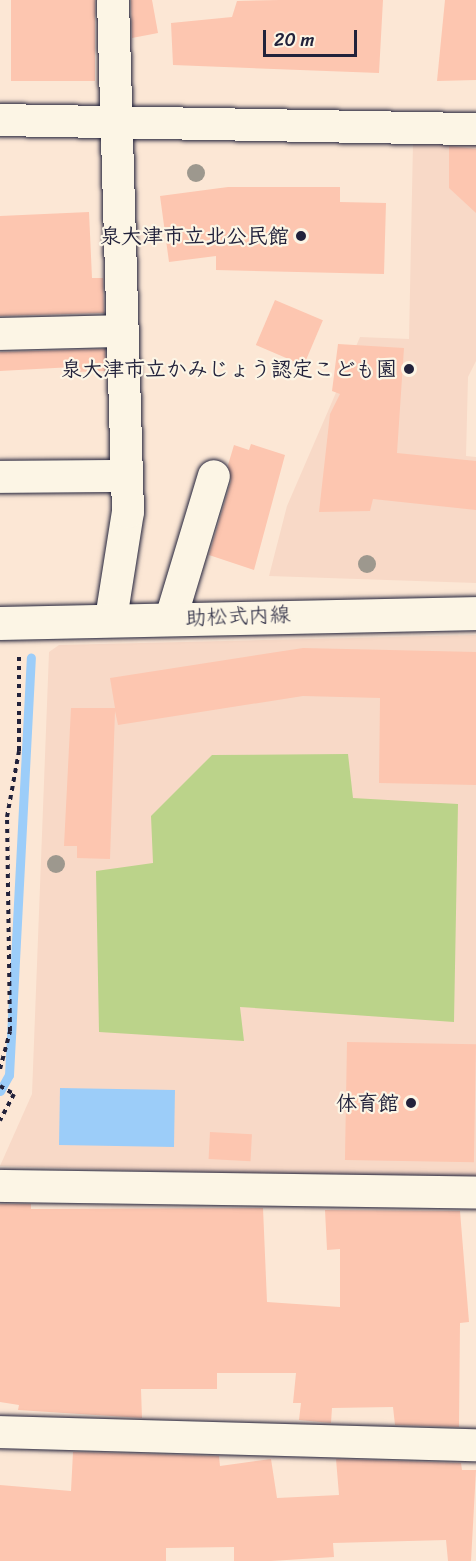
<!DOCTYPE html>
<html>
<head>
<meta charset="utf-8">
<style>
  body { margin:0 }
  #map { position:relative; width:476px; height:1561px; overflow:hidden; background:#fce7d5; font-family:Sriracha,"Klee One",sans-serif }
  div>[style] { position:absolute }
  .built>* { inset:0; background:#f8d9c7 }
  .green>* { inset:0; background:#bbd38a }
  .water>* { inset:0; background:#9ccdf9; transform-origin:0 0 }
  .stream>* { height:9px; margin:-4.5px; padding:0 4.5px; transform-origin:4.5px; border-radius:4.5px; background:#9ccdf9 }
  .building>* { inset:0; background:#fdc6b0; transform-origin:0 0 }
  .path>* { height:4px; margin-top:-2px; transform-origin:0; background:repeating-linear-gradient(90deg,#22223b 0 4.5px,transparent 0 9px) }
  .roads { filter:drop-shadow(0 0 2px #22223b) drop-shadow(0 0 2px #22223b) }
  .minor>* { height:32px; margin:-16px; padding:0 16px; transform-origin:16px; border-radius:16px; background:#fcf5e5 }
  .tertiary>* { height:33px; margin:-16.5px; padding:0 16.5px; transform-origin:16.5px; border-radius:16.5px; background:#fcf5e5 }
  .trees>* { width:18px; height:18px; margin:-9px; border-radius:50%; background:#9d988e }
  .dots>* { width:16px; height:16px; translate:-50% -50%; box-sizing:border-box; border:3px solid #fcf5e5; border-radius:50% }
  span { translate:-50% -50%; white-space:nowrap; text-align:center; line-height:1.15; -webkit-text-stroke:4.5px #fcf5e5; paint-order:stroke }
  .poi-label { font-size:21px; color:#22223b; font-weight:700 }
  .right { translate:-100% -50%; text-align:right }
  .street-label { font-size:21px; color:#22223b }
  .scale { position:absolute; left:263px; top:30px; width:94px; height:27px; box-sizing:border-box; border:3px solid #22223b; border-top:0; padding-left:8px; font-size:18px; line-height:21px; white-space:nowrap; color:#22223b; -webkit-text-stroke:4px #fcf5e5; paint-order:stroke }
</style>
</head>
<body>
<div id="map">
  <div class="built">
    <i style="clip-path:polygon(413px 143px,476px 143px,476px 361px,468px 377px,466px 456px,476px 457px,476px 583px,269px 576px,287px 506px,360px 337px,409px 339px)"></i>
    <i style="clip-path:polygon(476px 635px,476px 1182px,0 1166px,32px 1094px,49px 652px,59px 645px)"></i>
  </div>
  <div class="green">
    <i style="clip-path:polygon(348px 754px,353px 798px,458px 804px,454px 1022px,240px 1007px,244px 1041px,99px 1032px,96px 871px,153px 863px,151px 816px,212px 755px)"></i>
  </div>
  <div class="water">
    <i style="left:60px;top:1088px;width:115px;height:57px;rotate:1deg"></i>
  </div>
  <div class="stream">
    <i style="left:0;top:1091px;width:18px;rotate:-61deg"></i>
    <i style="left:9px;top:1075px;width:418px;rotate:-87deg"></i>
  </div>
  <div class="building">
    <i style="left:11px;top:0;width:84px;height:81px"></i>
    <i style="clip-path:polygon(131px 0,152px 0,158px 33px,132px 38px)"></i>
    <i style="clip-path:polygon(280px 0,383px 0,379px 73px,173px 65px,171px 23px,232px 17px,237px 1px)"></i>
    <i style="clip-path:polygon(445px 0,476px 0,476px 80px,437px 81px)"></i>
    <i style="clip-path:polygon(449px 146px,476px 149px,476px 213px,449px 188px)"></i>
    <i style="clip-path:polygon(228px 187px,340px 187px,340px 202px,386px 203px,384px 274px,216px 270px,216px 256px,169px 262px,160px 196px)"></i>
    <i style="clip-path:polygon(89px 212px,92px 278px,103px 278px,104px 313px,0 316px,0 216px)"></i>
    <i style="left:275px;top:300px;width:52px;height:49px;rotate:23deg"></i>
    <i style="clip-path:polygon(338px 344px,404px 348px,397px 453px,476px 461px,476px 510px,373px 499px,370px 511px,319px 512px,330px 414px,340px 394px,332px 391px)"></i>
    <i style="clip-path:polygon(105px 349px,106px 371px,73px 372px,73px 367px,0 371px,0 352px)"></i>
    <i style="clip-path:polygon(251px 444px,285px 455px,254px 570px,209px 555px,231px 481px,228px 465px,234px 445px,249px 450px)"></i>
    <i style="clip-path:polygon(303px 648px,476px 652px,476px 785px,379px 783px,380px 698px,303px 696px,118px 725px,115px 711px,110px 859px,77px 858px,77px 846px,64px 846px,71px 708px,115px 708px,110px 678px)"></i>
    <i style="left:347px;top:1042px;width:129px;height:118px;rotate:1deg"></i>
    <i style="left:210px;top:1132px;width:42px;height:27px;rotate:3deg"></i>
    <i style="clip-path:polygon(0 1204px,31px 1204px,31px 1209px,263px 1208px,267px 1302px,340px 1307px,340px 1249px,327px 1250px,325px 1210px,460px 1211px,469px 1322px,460px 1323px,459px 1427px,395px 1425px,393px 1407px,332px 1408px,331px 1423px,299px 1420px,301px 1403px,293px 1403px,296px 1373px,217px 1373px,217px 1389px,141px 1389px,142px 1418px,18px 1410px,19px 1405px,0 1402px)"></i>
    <i style="clip-path:polygon(73px 1452px,219px 1456px,220px 1466px,271px 1459px,277px 1498px,339px 1495px,336px 1459px,461px 1463px,462px 1470px,476px 1470px,471px 1561px,448px 1561px,446px 1540px,333px 1543px,334px 1557px,271px 1561px,234px 1561px,234px 1547px,166px 1548px,166px 1561px,0 1561px,0 1485px,71px 1491px)"></i>
  </div>
  <div class="path">
    <i style="left:0;top:1069px;width:39px;rotate:-75deg"></i>
    <i style="left:10px;top:1031px;width:214px;rotate:-90.8deg"></i>
    <i style="left:7px;top:817px;width:67px;rotate:-79.7deg"></i>
    <i style="left:19px;top:751px;width:97px;rotate:-90deg"></i>
    <i style="left:0;top:1086px;width:16px;rotate:30deg"></i>
    <i style="left:14px;top:1094px;width:30px;rotate:118deg"></i>
  </div>
  <div class="roads">
    <div class="minor">
      <i style="left:0;top:120px;width:476px;rotate:1.1deg"></i>
      <i style="left:0;top:334px;width:122px;rotate:-1.4deg"></i>
      <i style="left:0;top:477px;width:127px;rotate:-0.5deg"></i>
      <i style="left:171px;top:618px;width:148px;rotate:-73.2deg"></i>
      <i style="left:111px;top:619px;width:108px;rotate:-81deg"></i>
      <i style="left:128px;top:512px;width:512px;rotate:-91.68deg"></i>
      <i style="left:0;top:1186px;width:476px;rotate:0.8deg"></i>
      <i style="left:0;top:1432px;width:476px;rotate:1.6deg"></i>
    </div>
    <div class="tertiary">
      <i style="left:0;top:623px;width:476px;rotate:-1.2deg"></i>
    </div>
  </div>
  <div class="trees">
    <i style="left:196px;top:173px"></i>
    <i style="left:367px;top:564px"></i>
    <i style="left:56px;top:864px"></i>
  </div>
  <div class="dots">
    <i style="left:301px;top:236px;background:#22223b"></i>
    <i style="left:409px;top:369px;background:#22223b"></i>
    <i style="left:411px;top:1103px;background:#22223b"></i>
  </div>
  <div class="poi-label">
    <span class="right" style="left:289px;top:236px">泉大津市立北公民館</span>
    <span class="right" style="left:397px;top:369px">泉大津市立かみじょう認定こども園</span>
    <span class="right" style="left:399px;top:1103px">体育館</span>
  </div>
  <div class="street-label">
    <span style="left:238px;top:616px;rotate:-2deg">助松式内線</span>
  </div>
  <div class="scale">20 m</div>
</div>
</body>
</html>
